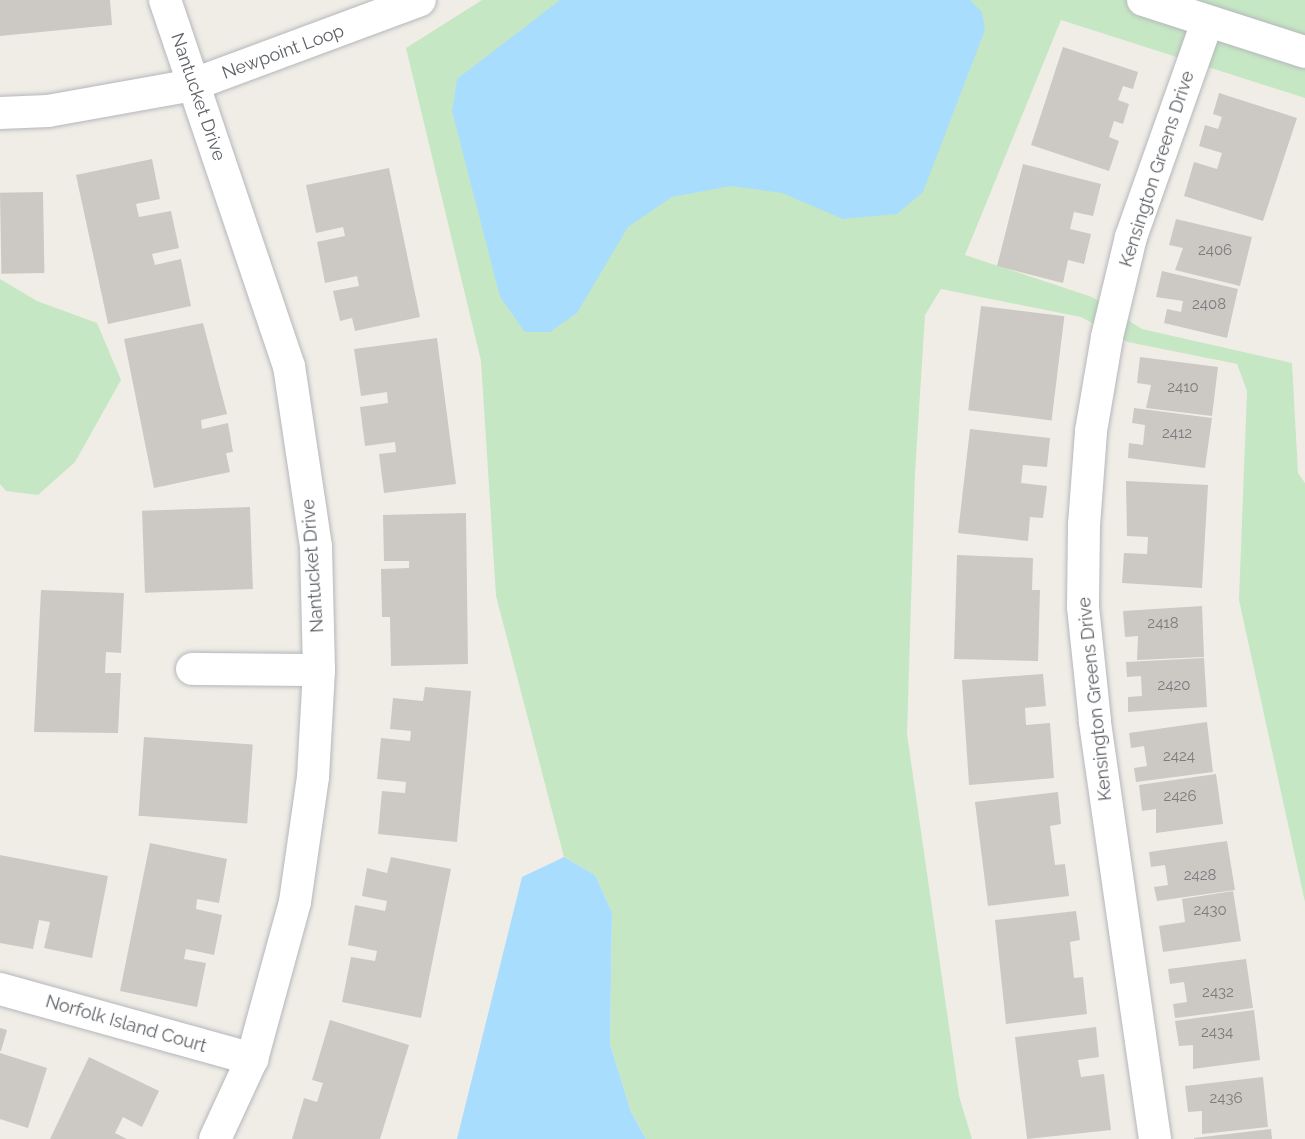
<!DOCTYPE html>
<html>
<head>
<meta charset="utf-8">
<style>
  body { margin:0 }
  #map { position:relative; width:1305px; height:1139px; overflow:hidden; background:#f0ede7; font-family:Raleway,sans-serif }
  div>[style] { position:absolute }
  .green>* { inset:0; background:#c6e7c4 }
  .water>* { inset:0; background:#a9ddfe }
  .building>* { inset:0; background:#ccc8c4; transform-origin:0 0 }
  .roads { filter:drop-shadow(0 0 2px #b4b7bb) drop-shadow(0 0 2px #b4b7bb) }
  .minor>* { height:32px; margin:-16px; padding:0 16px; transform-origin:16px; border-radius:16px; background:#fff }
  span { translate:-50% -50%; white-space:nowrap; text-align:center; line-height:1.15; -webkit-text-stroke:5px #fff; paint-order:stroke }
  .number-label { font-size:15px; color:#7a7c7e }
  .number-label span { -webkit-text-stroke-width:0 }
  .street-label { font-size:18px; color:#5e6267 }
</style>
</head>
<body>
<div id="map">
  <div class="green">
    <i style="clip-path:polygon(482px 0,1305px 0,1305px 98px,1061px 20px,965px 255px,1092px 297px,1142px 329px,1292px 363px,1298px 473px,1305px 483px,1305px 902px,1239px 600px,1247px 391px,1237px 364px,1128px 342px,1081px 317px,941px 289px,925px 315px,915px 473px,907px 734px,959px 1096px,972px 1139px,646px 1139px,631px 1112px,610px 1044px,612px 912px,595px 875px,564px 857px,496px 596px,481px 361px,406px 48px)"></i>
    <i style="clip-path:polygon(0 279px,37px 301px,97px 323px,121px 380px,75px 462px,38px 495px,6px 491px,0 484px)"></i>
  </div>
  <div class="water">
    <i style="clip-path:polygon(560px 0,970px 0,982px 12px,985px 30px,923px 192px,897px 214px,843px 219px,782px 193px,731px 186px,672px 197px,628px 227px,577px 313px,550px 332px,525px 332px,500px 297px,452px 111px,457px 79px)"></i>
    <i style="clip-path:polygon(564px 857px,595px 875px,612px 912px,610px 1044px,631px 1112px,646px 1139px,457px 1139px,522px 877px)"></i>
  </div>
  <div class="building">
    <i style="clip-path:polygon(0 0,110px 0,112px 25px,0 36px)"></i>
    <i style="clip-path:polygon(1063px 47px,1138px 72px,1133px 89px,1123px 86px,1118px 100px,1129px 104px,1123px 124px,1114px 121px,1109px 137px,1119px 141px,1109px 171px,1031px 145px)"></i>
    <i style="clip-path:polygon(1219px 93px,1297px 118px,1263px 221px,1184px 196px,1194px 162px,1217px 169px,1222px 153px,1199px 146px,1205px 125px,1218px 129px,1222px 117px,1213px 114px)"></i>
    <i style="clip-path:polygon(152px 159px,160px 199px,136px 204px,139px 217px,171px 211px,179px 248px,152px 254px,155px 265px,181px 259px,191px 306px,108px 324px,76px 175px)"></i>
    <i style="clip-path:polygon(1023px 164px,1101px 184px,1093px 216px,1074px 212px,1070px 229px,1091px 234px,1084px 264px,1068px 260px,1063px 283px,997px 266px)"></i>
    <i style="clip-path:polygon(389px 168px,420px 317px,355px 331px,352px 318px,340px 321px,333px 291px,359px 286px,357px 276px,325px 283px,317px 242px,345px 236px,343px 227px,316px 233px,306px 185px)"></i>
    <i style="left:43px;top:192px;width:81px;height:43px;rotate:89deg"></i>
    <i style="clip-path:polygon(1176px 219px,1252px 237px,1240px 286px,1175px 270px,1183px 248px,1169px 245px)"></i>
    <i style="clip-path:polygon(1162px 271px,1238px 289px,1227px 338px,1164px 323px,1167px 309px,1181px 312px,1183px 301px,1156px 297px)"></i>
    <i style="left:981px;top:306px;width:84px;height:105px;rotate:7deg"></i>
    <i style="clip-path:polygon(203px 323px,227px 414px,201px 420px,202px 429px,228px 423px,233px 452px,226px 453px,230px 472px,154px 488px,124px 339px)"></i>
    <i style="clip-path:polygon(437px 338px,456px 484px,384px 493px,379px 454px,396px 452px,395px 442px,365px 446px,360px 407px,388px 403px,387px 392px,361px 396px,354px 349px)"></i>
    <i style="clip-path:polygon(1140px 357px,1218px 367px,1212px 416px,1146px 408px,1151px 385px,1137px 383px)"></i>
    <i style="clip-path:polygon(1134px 408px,1212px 418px,1205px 468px,1128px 458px,1129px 443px,1143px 445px,1145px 425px,1132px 423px)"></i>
    <i style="clip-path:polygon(970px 429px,1050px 438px,1047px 467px,1023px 465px,1021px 483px,1047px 486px,1043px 518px,1030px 517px,1028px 541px,958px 533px)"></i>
    <i style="clip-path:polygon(1126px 481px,1208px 485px,1202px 588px,1122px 583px,1124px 553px,1147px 554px,1148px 537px,1127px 536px)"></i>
    <i style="left:250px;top:507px;width:82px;height:108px;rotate:88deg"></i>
    <i style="clip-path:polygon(466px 513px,468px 664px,391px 666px,390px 617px,382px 617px,381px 569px,409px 568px,409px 561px,384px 561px,383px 515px)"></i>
    <i style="clip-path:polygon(957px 555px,1033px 558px,1032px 590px,1040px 590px,1038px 661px,954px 659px)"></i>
    <i style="clip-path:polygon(41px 590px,124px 593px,121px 653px,106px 652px,105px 673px,121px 673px,118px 733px,34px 732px)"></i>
    <i style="clip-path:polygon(1202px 606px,1204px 657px,1137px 660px,1138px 636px,1125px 637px,1123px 611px)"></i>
    <i style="clip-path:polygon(1204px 658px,1207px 707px,1128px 712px,1128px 697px,1142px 696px,1141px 676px,1127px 677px,1126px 662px)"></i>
    <i style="clip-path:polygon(1043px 674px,1046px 706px,1025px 708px,1026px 725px,1050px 723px,1054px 778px,969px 785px,962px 680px)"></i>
    <i style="clip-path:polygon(425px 687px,471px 691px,457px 842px,378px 834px,382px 791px,405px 793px,406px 782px,377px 779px,381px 738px,410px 741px,411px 731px,390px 729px,393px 698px,423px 701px)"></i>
    <i style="clip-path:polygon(1207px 722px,1213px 772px,1136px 782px,1134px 768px,1147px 766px,1144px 746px,1131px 748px,1129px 733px)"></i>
    <i style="left:144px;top:737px;width:109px;height:79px;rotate:4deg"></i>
    <i style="clip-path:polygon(1216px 774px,1223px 824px,1156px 833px,1156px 809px,1142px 811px,1139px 785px)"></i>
    <i style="clip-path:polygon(1058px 792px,1061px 824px,1050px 826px,1055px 865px,1065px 864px,1069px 896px,988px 906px,975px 802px)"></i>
    <i style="clip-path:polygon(1227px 841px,1235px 890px,1157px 901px,1154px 887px,1168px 885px,1165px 865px,1151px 867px,1149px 852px)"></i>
    <i style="clip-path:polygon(150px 843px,227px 859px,219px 903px,197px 899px,196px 909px,222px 915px,214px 955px,186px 949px,184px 959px,206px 963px,197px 1007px,120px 991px)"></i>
    <i style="clip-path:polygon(0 855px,108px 876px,92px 958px,44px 948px,50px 922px,39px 920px,33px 949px,0 943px)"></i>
    <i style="clip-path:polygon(391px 857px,451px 869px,421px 1018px,342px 1002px,351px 957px,375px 961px,377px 951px,348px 945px,355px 905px,385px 911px,387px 901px,362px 896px,367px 868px,387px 873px)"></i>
    <i style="clip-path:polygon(1233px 891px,1241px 941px,1163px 952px,1159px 926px,1185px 922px,1182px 899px)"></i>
    <i style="clip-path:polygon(1076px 911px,1080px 940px,1070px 942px,1074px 978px,1083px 977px,1087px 1014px,1006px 1024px,995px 920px)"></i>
    <i style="clip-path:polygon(1246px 959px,1253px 1008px,1175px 1018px,1173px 1004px,1187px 1002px,1184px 982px,1170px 984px,1168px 969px)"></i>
    <i style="clip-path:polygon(1254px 1010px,1260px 1060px,1193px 1069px,1193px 1045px,1179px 1046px,1175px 1021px)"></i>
    <i style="clip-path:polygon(330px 1020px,409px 1045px,380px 1139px,292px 1139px,304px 1098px,317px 1102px,323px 1083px,312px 1080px)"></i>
    <i style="clip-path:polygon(1096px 1027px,1099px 1057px,1078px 1060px,1081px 1077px,1104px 1074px,1111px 1130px,1027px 1139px,1015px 1037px)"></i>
    <i style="clip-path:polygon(0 1028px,7px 1030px,1px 1051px,0 1051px)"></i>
    <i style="clip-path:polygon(0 1053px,47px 1068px,28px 1128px,0 1119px)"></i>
    <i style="clip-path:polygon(89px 1057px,159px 1091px,142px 1127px,123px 1117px,115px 1133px,127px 1139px,50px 1139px)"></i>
    <i style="clip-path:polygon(1263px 1077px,1268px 1127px,1202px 1134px,1202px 1111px,1188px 1112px,1185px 1086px)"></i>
    <i style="clip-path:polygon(1271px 1129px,1272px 1139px,1194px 1139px,1194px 1138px)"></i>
  </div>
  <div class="roads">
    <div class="minor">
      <i style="left:165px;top:0;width:386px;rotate:71.3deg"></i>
      <i style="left:289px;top:366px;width:183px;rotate:81.5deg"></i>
      <i style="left:316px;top:547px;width:123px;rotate:88.6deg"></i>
      <i style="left:319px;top:670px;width:107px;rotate:93.2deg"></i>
      <i style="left:313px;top:777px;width:126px;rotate:98.2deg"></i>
      <i style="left:295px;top:902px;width:163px;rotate:105.3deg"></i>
      <i style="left:252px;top:1059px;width:88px;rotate:114.8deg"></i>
      <i style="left:1143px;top:0;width:170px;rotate:17.8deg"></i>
      <i style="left:0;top:113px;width:48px;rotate:-2.4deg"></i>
      <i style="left:48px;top:111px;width:146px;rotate:-10.2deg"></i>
      <i style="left:192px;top:85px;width:243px;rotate:-20.4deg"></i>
      <i style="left:192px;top:669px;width:127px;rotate:0.5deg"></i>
      <i style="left:0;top:989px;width:262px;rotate:15.5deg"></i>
      <i style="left:1155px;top:1139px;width:422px;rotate:-98.2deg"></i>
      <i style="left:1095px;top:721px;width:115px;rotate:-96deg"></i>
      <i style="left:1083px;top:607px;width:82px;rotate:-89.3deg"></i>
      <i style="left:1084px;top:525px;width:94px;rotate:-85.7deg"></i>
      <i style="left:1091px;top:431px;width:95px;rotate:-80.3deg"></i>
      <i style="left:1107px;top:337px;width:103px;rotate:-76.5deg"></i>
      <i style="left:1131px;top:237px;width:228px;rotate:-70.5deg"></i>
    </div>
  </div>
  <div class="number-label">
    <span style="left:1215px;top:251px">2406</span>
    <span style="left:1209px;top:305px">2408</span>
    <span style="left:1183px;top:388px">2410</span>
    <span style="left:1177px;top:434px">2412</span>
    <span style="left:1163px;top:624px">2418</span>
    <span style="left:1174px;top:686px">2420</span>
    <span style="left:1179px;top:757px">2424</span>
    <span style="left:1180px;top:797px">2426</span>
    <span style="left:1200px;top:876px">2428</span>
    <span style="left:1210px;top:911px">2430</span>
    <span style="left:1218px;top:993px">2432</span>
    <span style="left:1217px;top:1033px">2434</span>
    <span style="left:1226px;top:1099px">2436</span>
  </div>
  <div class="street-label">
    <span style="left:283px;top:52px;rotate:-20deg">Newpoint Loop</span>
    <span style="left:198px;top:97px;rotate:71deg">Nantucket Drive</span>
    <span style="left:1157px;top:169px;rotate:-72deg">Kensington Greens Drive</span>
    <span style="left:313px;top:566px;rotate:-94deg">Nantucket Drive</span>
    <span style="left:1095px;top:699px;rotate:-96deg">Kensington Greens Drive</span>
    <span style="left:126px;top:1024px;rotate:16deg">Norfolk Island Court</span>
  </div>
</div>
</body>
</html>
